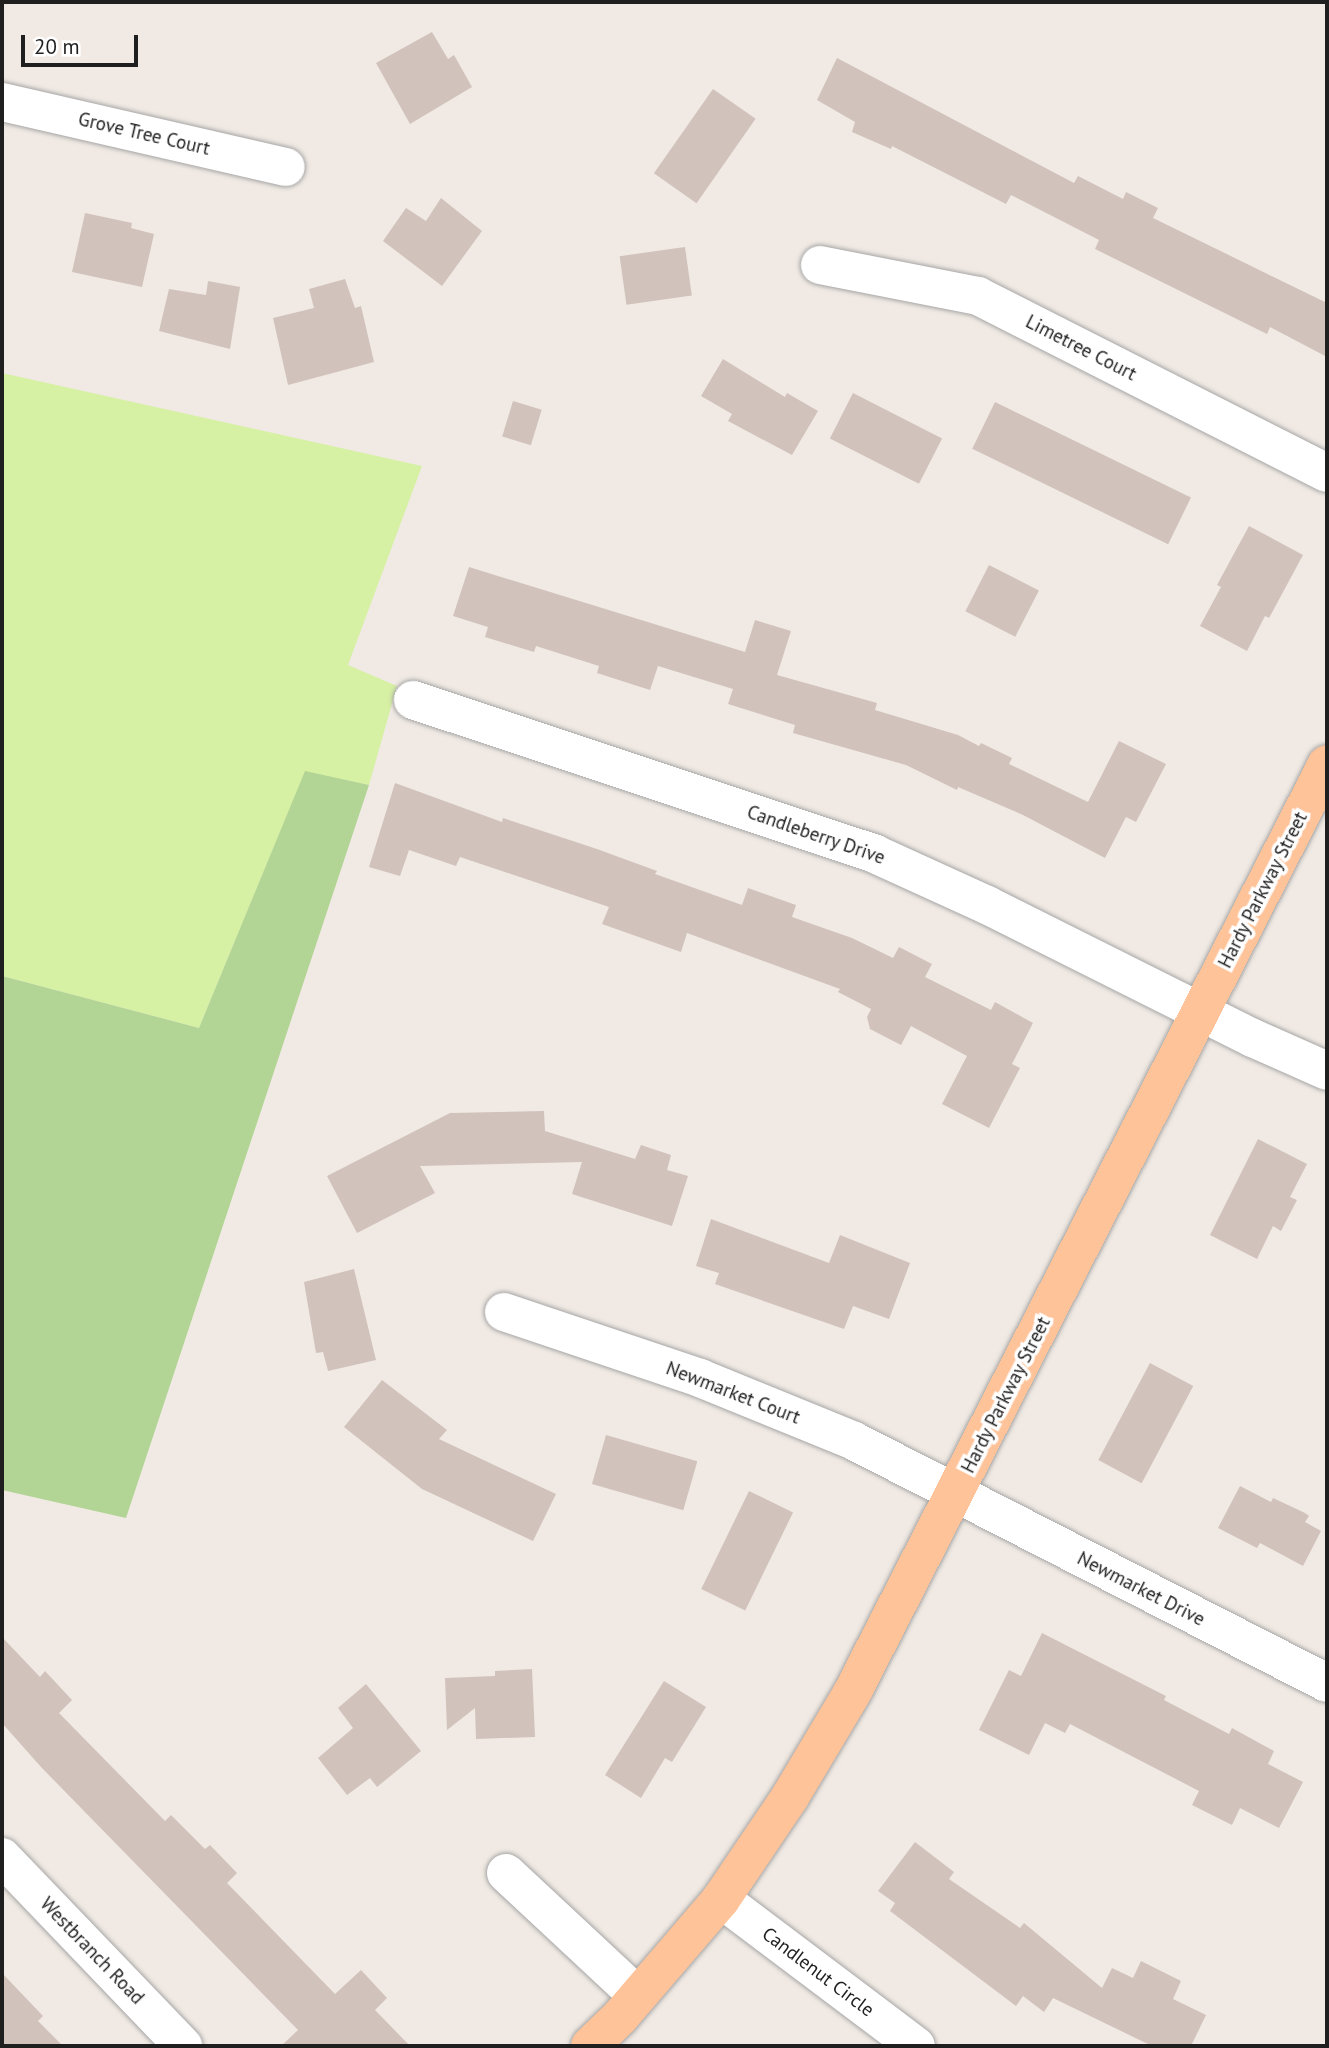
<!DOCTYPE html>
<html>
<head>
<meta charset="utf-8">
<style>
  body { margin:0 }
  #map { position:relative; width:1329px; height:2048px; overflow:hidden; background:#f1eae4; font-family:"PT Sans",sans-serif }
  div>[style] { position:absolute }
  .grass>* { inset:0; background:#d6f0a4 }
  .forest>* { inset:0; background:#b2d494 }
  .building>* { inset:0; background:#d1c2bc; transform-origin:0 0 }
  .roads { filter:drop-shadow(0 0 2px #a6a6a6) drop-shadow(0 0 2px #a6a6a6) }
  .minor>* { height:38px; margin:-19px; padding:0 19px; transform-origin:19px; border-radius:19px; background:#fff }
  .major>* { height:38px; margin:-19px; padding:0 19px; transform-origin:19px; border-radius:19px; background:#ffc39a }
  span { translate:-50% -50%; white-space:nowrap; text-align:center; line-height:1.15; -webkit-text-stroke:7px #fff; paint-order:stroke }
  .street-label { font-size:19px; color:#1f1f1f }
  .frame { position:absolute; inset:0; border:4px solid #1f1f1f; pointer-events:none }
  .scale { position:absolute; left:21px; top:35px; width:117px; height:32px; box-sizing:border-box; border:4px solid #1f1f1f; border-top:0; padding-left:9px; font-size:21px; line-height:24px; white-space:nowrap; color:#1f1f1f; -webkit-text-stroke:5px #fff; paint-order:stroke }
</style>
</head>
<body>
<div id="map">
  <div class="grass">
    <i style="clip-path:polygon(2px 373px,422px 466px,348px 665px,397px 686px,369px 785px,305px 772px,199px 1028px,2px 976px)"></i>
  </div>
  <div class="forest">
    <i style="clip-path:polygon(305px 771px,369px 785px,126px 1518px,2px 1490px,2px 976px,199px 1028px)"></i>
  </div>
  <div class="building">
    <i style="clip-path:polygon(432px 32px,448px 59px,454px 55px,472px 87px,410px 124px,376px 63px)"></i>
    <i style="clip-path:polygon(837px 58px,1074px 183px,1078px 176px,1123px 199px,1126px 192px,1158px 208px,1153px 218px,1327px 303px,1327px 357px,1270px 327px,1267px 334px,1095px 249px,1099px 240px,1011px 195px,1006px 204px,892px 146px,891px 149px,852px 132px,855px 122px,817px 100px)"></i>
    <i style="left:713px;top:89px;width:52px;height:103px;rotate:35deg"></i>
    <i style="clip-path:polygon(441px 198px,482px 231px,442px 286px,383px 241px,406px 208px,426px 221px)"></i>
    <i style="clip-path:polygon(85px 213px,132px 223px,131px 228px,154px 234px,142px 287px,72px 272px)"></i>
    <i style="left:685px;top:247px;width:49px;height:66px;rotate:82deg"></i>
    <i style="clip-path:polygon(345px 279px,355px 308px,361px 306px,374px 362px,288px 385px,273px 318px,314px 308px,309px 289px)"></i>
    <i style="clip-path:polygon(208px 281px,240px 287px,230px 349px,159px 331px,169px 289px,206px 295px)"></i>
    <i style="clip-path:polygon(723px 359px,785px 397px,787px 393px,818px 411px,792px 455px,728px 421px,732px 414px,701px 396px)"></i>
    <i style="left:853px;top:393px;width:100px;height:51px;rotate:27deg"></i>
    <i style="left:513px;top:401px;width:30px;height:37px;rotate:17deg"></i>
    <i style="left:995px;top:402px;width:218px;height:52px;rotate:26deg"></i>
    <i style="clip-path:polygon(1249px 526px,1303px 555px,1269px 618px,1265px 616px,1247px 651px,1200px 626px,1221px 587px,1217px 585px)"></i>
    <i style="left:989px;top:565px;width:56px;height:52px;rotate:27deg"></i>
    <i style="clip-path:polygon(469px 567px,745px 652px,755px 620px,791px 631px,777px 675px,877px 703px,875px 710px,958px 735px,979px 746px,981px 743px,1012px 758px,1009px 764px,1088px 802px,1119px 741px,1166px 764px,1136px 822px,1126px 817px,1105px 858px,1023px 815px,958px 787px,957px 790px,906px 765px,793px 733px,795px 725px,728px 704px,733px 689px,658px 666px,650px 690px,597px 673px,599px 666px,536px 646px,534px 652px,485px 637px,488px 627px,453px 616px)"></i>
    <i style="clip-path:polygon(395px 783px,502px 822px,503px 818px,597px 849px,657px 871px,655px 874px,742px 905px,748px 888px,796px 905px,792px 917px,852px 938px,893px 958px,899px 947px,932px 964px,925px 977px,991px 1010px,995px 1002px,1033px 1023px,1012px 1064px,1020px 1068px,989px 1128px,942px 1104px,967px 1056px,911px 1026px,901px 1045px,870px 1029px,867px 1017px,871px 1009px,838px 992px,840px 989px,687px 933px,681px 952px,602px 924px,609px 907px,460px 857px,456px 866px,409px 850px,400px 876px,369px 867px)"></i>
    <i style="clip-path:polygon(544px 1111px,545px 1131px,635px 1159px,641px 1145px,671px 1155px,667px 1170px,688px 1176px,672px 1226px,572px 1194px,582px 1162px,420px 1166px,435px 1193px,357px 1233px,327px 1176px,450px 1113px)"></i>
    <i style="clip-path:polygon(1258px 1139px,1307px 1164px,1290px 1197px,1297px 1200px,1281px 1231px,1273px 1226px,1257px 1259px,1210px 1235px)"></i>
    <i style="clip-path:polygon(711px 1219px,829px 1263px,840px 1235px,910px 1263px,889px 1319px,853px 1306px,844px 1329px,715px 1284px,719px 1273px,696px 1266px)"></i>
    <i style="clip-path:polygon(354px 1269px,376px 1360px,328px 1371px,323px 1352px,316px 1353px,304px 1282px)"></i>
    <i style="left:1150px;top:1363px;width:49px;height:110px;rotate:28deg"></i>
    <i style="clip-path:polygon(382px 1380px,447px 1430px,439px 1439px,556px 1494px,533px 1541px,422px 1489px,344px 1427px)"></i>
    <i style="left:606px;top:1435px;width:95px;height:51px;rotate:16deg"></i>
    <i style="clip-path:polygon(1240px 1486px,1271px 1502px,1273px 1498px,1305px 1513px,1309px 1516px,1305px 1522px,1321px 1531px,1303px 1566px,1260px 1543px,1257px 1548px,1218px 1528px)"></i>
    <i style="left:749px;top:1491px;width:49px;height:109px;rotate:26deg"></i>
    <i style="clip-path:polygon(1042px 1633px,1166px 1696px,1164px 1700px,1229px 1734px,1232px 1728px,1274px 1751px,1268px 1764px,1303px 1782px,1279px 1828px,1240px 1808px,1232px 1825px,1192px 1805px,1199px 1791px,1070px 1724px,1065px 1733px,1045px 1723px,1029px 1755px,979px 1730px,1009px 1670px,1021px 1676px)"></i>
    <i style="clip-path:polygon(2px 1637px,40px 1677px,45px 1671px,72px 1700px,59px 1713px,165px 1821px,171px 1815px,205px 1849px,210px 1845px,237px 1873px,227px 1883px,335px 1994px,361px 1970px,387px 1998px,375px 2010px,410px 2046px,281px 2046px,298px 2030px,41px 1767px,2px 1723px)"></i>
    <i style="clip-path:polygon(532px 1669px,535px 1737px,476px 1739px,475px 1708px,447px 1730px,445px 1678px,495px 1676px,495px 1671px)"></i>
    <i style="clip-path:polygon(664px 1681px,706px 1707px,672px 1762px,665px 1758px,641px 1798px,605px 1775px)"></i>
    <i style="clip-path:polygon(366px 1684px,421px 1751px,377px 1787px,370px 1778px,347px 1795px,318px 1758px,353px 1728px,338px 1708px)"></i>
    <i style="clip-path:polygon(915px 1842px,954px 1872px,949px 1879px,1020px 1928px,1024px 1923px,1102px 1988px,1112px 1968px,1133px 1978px,1141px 1961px,1181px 1981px,1173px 1999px,1206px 2015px,1191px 2046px,1152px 2046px,1053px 1998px,1044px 2012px,1023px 1996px,1016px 2006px,890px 1911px,895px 1903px,878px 1891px)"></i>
    <i style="clip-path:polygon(2px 1973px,43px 2016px,38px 2021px,63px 2046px,2px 2046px)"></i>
  </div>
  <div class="roads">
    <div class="minor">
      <i style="left:2px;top:102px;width:291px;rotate:12.9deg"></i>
      <i style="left:820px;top:265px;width:161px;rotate:11.1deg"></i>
      <i style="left:978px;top:296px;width:391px;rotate:26.9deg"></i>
      <i style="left:413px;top:700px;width:487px;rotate:18.4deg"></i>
      <i style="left:875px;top:854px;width:123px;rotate:24.5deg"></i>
      <i style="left:987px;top:905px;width:297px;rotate:26.6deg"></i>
      <i style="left:1253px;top:1038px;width:81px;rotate:24deg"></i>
      <i style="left:504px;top:1312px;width:207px;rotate:18.6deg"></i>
      <i style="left:700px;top:1378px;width:166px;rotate:22.2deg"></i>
      <i style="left:854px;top:1441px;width:531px;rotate:27.1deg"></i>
      <i style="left:2px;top:1857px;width:262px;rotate:46.2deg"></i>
      <i style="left:506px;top:1873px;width:180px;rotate:43deg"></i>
      <i style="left:721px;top:1899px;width:244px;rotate:37deg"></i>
    </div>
    <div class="major">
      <i style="left:590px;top:2046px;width:42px;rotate:-44deg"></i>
      <i style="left:620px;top:2017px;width:155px;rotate:-49.4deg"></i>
      <i style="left:721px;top:1899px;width:123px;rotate:-55.9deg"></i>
      <i style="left:790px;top:1797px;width:121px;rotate:-59.2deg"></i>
      <i style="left:852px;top:1693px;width:1043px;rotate:-62.92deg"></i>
    </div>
  </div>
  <div class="street-label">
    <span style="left:144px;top:134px;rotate:13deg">Grove Tree Court</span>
    <span style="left:1081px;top:348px;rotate:27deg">Limetree Court</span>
    <span style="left:816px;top:835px;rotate:19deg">Candleberry Drive</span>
    <span style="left:1263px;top:890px;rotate:-63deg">Hardy Parkway Street</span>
    <span style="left:733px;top:1393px;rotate:21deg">Newmarket Court</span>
    <span style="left:1006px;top:1395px;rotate:-63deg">Hardy Parkway Street</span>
    <span style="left:1141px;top:1589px;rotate:27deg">Newmarket Drive</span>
    <span style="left:92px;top:1951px;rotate:46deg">Westbranch Road</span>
    <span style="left:818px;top:1972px;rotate:37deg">Candlenut Circle</span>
  </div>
  <div class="frame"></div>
  <div class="scale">20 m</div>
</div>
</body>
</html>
